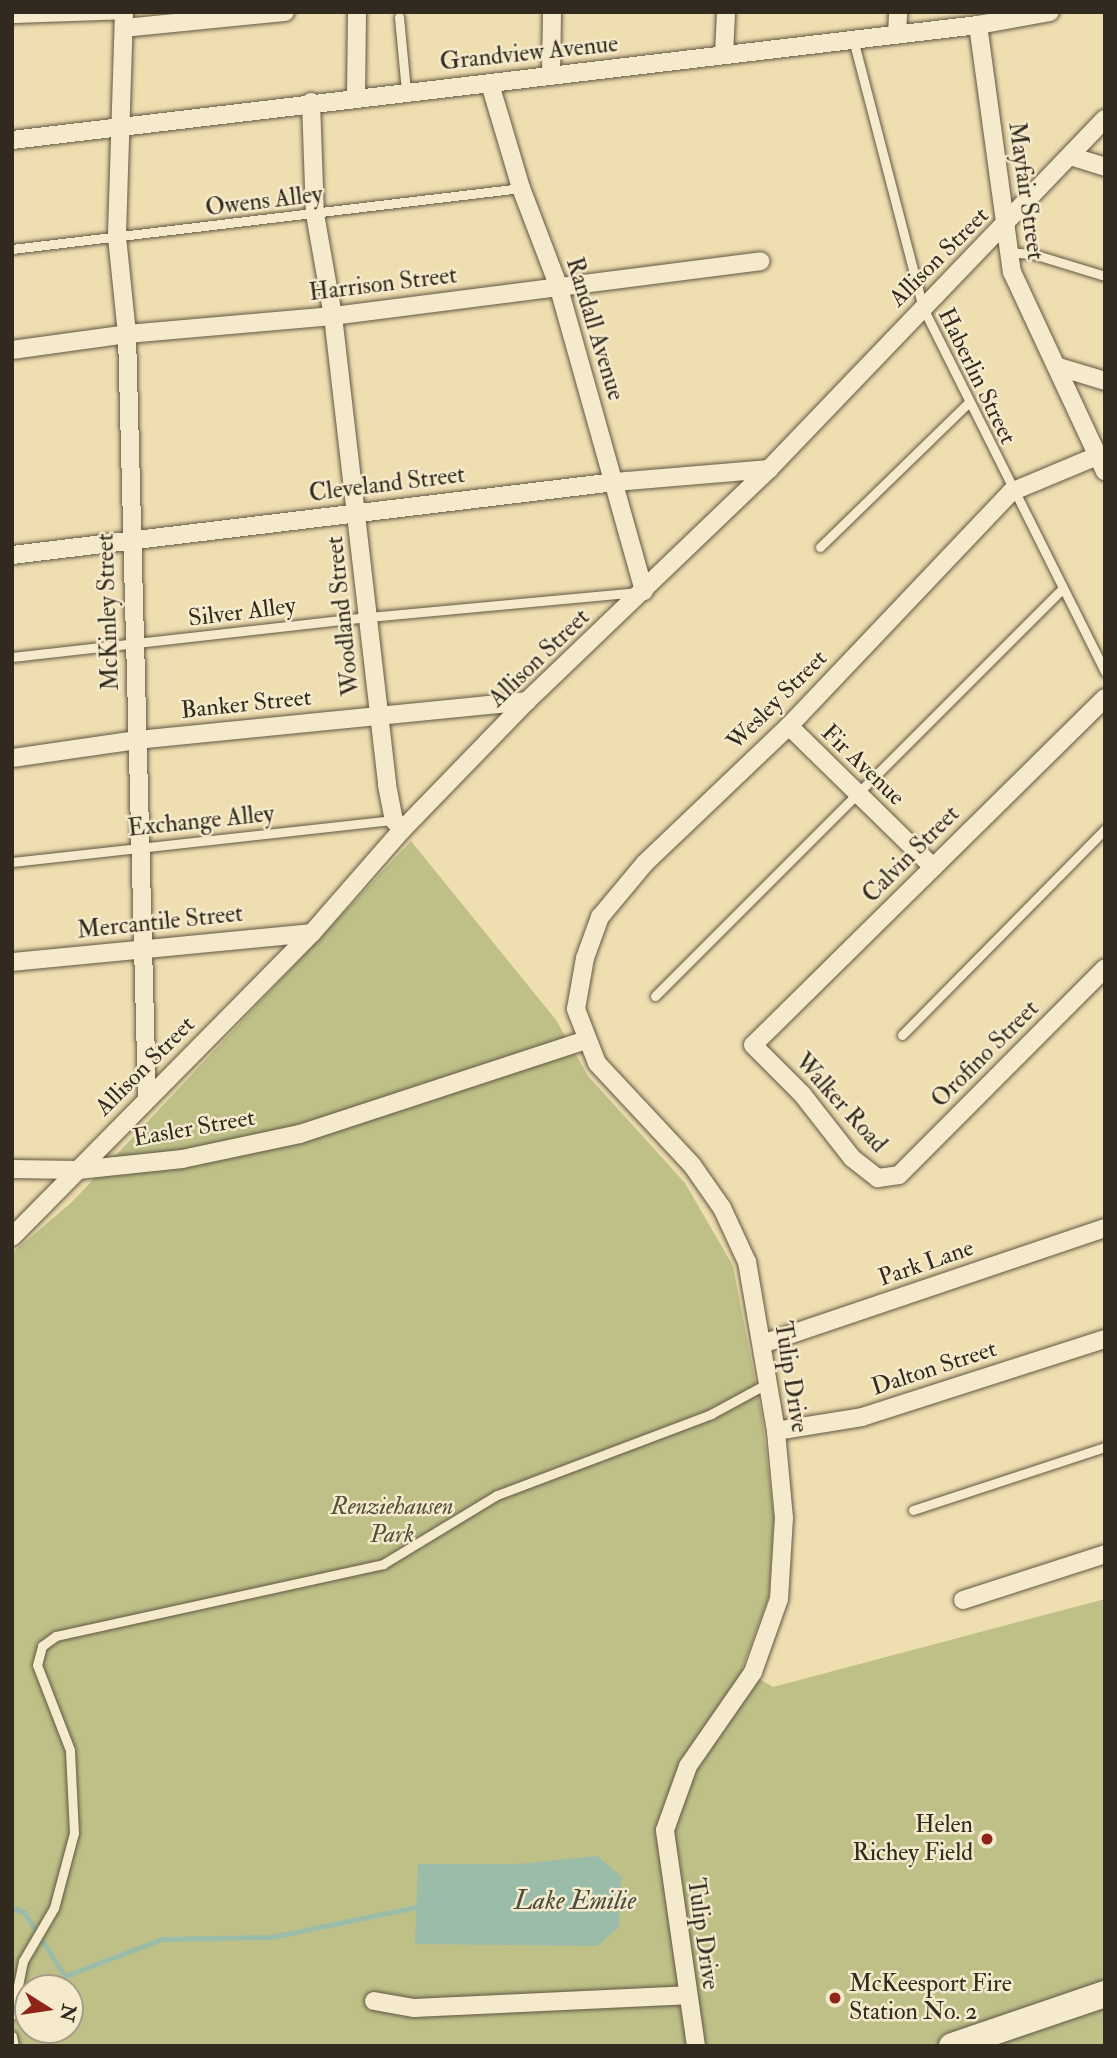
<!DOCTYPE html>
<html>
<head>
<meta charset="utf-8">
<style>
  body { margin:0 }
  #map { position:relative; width:1117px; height:2058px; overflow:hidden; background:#efdeb0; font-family:"IM FELL Double Pica",serif }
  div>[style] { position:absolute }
  .green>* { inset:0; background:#bec088 }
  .water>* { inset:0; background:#9abca9 }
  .stream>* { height:5px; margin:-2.5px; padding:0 2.5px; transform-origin:2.5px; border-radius:2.5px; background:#9abca9 }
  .roads { filter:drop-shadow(0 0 2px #615743) drop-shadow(0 0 2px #615743) }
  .service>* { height:9px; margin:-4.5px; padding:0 4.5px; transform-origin:4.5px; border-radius:4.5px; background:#f5eacc }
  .minor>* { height:18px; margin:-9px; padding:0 9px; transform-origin:9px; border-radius:9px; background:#f5eacc }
  .secondary>* { height:26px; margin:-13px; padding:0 13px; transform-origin:13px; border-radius:13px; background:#f5eacc }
  .dots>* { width:19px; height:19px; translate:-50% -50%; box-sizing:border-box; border:4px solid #f5eacc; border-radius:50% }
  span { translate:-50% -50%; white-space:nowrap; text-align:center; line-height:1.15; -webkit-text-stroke:5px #f5eacc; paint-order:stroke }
  .street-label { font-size:24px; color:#322a1f }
  .park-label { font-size:24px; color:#555039; font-style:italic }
  .poi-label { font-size:24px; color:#322a1f }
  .right { translate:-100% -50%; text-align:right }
  .left { translate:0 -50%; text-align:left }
  .water-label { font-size:26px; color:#4c4e42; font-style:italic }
  .frame { position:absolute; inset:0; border:14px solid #322a1f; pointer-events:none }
  .north { position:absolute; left:14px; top:1974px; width:70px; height:70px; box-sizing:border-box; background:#f5eacc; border:2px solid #a79d87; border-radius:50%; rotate:102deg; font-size:19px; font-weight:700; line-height:28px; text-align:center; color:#322a1f }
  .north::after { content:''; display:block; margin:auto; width:24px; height:32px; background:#8f2418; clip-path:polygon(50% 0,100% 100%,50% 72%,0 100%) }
</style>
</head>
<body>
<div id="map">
  <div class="green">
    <i style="clip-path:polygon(evenodd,411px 841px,556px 1020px,588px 1076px,685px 1183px,733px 1266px,762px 1417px,774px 1517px,769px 1596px,742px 1669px,773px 1687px,1105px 1599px,1105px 2046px,12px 2046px,12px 1253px,72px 1202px,411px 841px,28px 1988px,70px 1988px,70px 2030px,28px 2030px,28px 1988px)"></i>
  </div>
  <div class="water">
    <i style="clip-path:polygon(597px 1856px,621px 1876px,619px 1927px,597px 1946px,415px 1944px,418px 1864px,518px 1864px)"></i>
  </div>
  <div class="stream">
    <i style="left:12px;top:1908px;width:13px;rotate:18deg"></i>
    <i style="left:24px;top:1912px;width:76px;rotate:57.4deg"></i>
    <i style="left:65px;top:1976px;width:104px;rotate:-20.9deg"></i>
    <i style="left:162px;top:1939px;width:110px;rotate:-1deg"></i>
    <i style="left:272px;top:1937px;width:147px;rotate:-11.8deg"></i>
  </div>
  <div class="roads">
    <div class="service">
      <i style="left:399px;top:17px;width:74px;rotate:84.6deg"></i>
      <i style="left:12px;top:18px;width:112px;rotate:-2deg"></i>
      <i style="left:853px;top:39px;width:278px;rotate:75.4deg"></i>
      <i style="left:923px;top:308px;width:407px;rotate:63.4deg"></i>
      <i style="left:12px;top:249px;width:513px;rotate:-6.83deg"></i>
      <i style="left:1008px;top:252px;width:25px;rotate:5deg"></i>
      <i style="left:1033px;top:254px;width:75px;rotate:17deg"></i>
      <i style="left:820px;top:547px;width:206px;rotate:-44.2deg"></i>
      <i style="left:12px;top:657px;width:358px;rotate:-6.4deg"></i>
      <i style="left:368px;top:617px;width:270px;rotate:-5.3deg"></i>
      <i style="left:12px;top:862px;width:384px;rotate:-6.3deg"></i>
      <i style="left:655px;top:996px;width:576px;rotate:-45deg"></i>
      <i style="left:902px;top:1035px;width:289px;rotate:-45.4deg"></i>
      <i style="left:913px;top:1510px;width:202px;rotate:-18.2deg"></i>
      <i style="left:12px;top:2015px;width:55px;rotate:-78.5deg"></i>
      <i style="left:23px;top:1961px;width:61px;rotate:-59.7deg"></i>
      <i style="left:54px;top:1908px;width:78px;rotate:-75.1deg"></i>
      <i style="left:74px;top:1833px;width:83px;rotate:-92.8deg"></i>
      <i style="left:70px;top:1750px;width:91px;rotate:-111.2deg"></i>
      <i style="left:37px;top:1665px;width:20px;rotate:-75deg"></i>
      <i style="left:42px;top:1646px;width:17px;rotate:-36deg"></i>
      <i style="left:56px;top:1636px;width:335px;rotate:-12.4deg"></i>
      <i style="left:383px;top:1564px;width:133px;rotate:-31.2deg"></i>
      <i style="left:497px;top:1495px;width:229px;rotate:-20.7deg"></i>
      <i style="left:711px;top:1414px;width:65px;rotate:-28.5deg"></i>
      <i style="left:12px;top:2036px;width:10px;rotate:79deg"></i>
    </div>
    <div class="minor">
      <i style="left:124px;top:12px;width:225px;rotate:91.8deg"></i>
      <i style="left:117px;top:237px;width:98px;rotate:84.1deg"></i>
      <i style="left:127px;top:334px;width:764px;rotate:88.5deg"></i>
      <i style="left:978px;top:25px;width:249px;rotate:82.2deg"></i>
      <i style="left:1012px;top:272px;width:220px;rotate:65deg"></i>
      <i style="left:124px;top:28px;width:162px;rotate:-5.7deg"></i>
      <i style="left:897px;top:34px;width:22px;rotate:-87deg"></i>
      <i style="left:724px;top:55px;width:43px;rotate:-87.3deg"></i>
      <i style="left:551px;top:76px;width:64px;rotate:-89.1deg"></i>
      <i style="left:490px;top:84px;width:109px;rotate:73.4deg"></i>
      <i style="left:521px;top:188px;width:104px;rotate:69.1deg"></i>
      <i style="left:558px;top:285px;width:318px;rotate:74.3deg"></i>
      <i style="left:356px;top:96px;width:84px;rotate:-89.3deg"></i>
      <i style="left:311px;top:102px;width:112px;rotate:88deg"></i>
      <i style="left:315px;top:214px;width:104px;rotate:80deg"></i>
      <i style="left:333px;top:316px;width:472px;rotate:83.4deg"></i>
      <i style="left:387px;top:785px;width:36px;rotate:79deg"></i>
      <i style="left:394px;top:820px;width:13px;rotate:51deg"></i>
      <i style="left:12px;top:140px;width:973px;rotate:-6.79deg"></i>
      <i style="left:978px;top:25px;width:73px;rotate:-10.2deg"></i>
      <i style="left:1070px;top:156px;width:37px;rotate:17deg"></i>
      <i style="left:12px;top:350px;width:116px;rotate:-7.9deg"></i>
      <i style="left:127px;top:334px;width:207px;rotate:-5deg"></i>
      <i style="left:333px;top:316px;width:431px;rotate:-7.3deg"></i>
      <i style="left:1059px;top:367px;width:48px;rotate:16.9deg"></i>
      <i style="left:12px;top:555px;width:607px;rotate:-6.9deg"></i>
      <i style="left:615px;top:482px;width:155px;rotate:-4.8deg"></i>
      <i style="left:1105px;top:698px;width:494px;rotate:135.4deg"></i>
      <i style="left:753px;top:1045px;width:69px;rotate:45deg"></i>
      <i style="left:802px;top:1094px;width:81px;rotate:52deg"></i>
      <i style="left:852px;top:1158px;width:33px;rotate:38deg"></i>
      <i style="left:878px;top:1178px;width:21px;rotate:-8deg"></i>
      <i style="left:899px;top:1175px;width:292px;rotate:-45.1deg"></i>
      <i style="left:789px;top:726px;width:202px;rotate:44.4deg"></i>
      <i style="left:12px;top:758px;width:126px;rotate:-8.2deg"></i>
      <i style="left:137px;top:740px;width:392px;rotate:-5.7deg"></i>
      <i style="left:12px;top:962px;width:301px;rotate:-5.5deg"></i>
      <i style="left:12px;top:1169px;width:66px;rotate:0.9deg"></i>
      <i style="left:78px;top:1170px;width:105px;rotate:-6deg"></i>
      <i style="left:182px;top:1159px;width:121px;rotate:-12deg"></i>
      <i style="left:300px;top:1134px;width:301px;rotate:-18.2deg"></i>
      <i style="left:12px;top:1237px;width:427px;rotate:-45.4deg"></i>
      <i style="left:312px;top:933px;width:137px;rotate:-48.9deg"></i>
      <i style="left:402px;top:830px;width:180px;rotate:-45.9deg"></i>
      <i style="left:527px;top:701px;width:335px;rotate:-43.8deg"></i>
      <i style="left:769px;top:469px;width:485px;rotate:-46.2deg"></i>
      <i style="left:762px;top:1344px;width:362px;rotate:-18.7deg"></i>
      <i style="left:776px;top:1431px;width:87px;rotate:-9.2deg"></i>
      <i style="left:862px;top:1417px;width:255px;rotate:-17.8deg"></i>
      <i style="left:963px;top:1600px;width:149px;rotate:-17.9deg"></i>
      <i style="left:374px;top:2001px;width:41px;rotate:9.9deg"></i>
      <i style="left:414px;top:2008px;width:273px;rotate:-2.7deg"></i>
      <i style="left:696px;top:2046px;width:218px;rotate:-98.2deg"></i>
      <i style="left:665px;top:1830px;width:68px;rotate:-70.2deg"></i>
      <i style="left:688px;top:1766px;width:114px;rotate:-55.3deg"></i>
      <i style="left:753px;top:1672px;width:77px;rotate:-70.4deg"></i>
      <i style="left:779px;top:1599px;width:81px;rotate:-86.5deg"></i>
      <i style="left:784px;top:1518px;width:87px;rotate:-95.3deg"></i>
      <i style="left:776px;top:1431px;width:171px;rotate:-99.7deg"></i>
      <i style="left:747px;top:1262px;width:60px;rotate:-114.8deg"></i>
      <i style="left:722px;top:1208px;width:52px;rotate:-124.9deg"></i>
      <i style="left:692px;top:1165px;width:139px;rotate:-133deg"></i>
      <i style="left:597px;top:1063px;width:58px;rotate:-111.3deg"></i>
      <i style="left:576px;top:1009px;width:52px;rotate:-80deg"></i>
      <i style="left:585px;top:958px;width:44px;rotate:-69.9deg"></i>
      <i style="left:600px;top:917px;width:70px;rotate:-50.2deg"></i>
      <i style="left:645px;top:863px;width:199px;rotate:-43.6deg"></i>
      <i style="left:789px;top:726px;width:323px;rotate:-46.5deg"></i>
      <i style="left:1011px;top:492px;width:93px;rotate:-22.7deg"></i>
    </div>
    <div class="secondary">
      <i style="left:952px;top:2046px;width:162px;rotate:-18.8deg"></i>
    </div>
  </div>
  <div class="dots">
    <i style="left:987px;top:1839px;background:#8f2418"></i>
    <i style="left:835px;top:1998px;background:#8f2418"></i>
  </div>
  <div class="street-label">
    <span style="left:529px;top:53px;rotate:-6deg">Grandview Avenue</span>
    <span style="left:1026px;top:191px;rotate:82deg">Mayfair Street</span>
    <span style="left:264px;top:201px;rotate:-7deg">Owens Alley</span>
    <span style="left:939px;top:257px;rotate:-45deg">Allison Street</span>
    <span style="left:383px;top:284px;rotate:-7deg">Harrison Street</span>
    <span style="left:595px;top:329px;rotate:73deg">Randall Avenue</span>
    <span style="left:977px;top:376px;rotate:64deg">Haberlin Street</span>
    <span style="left:387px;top:484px;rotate:-7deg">Cleveland Street</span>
    <span style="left:108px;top:612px;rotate:-92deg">McKinley Street</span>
    <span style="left:242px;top:612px;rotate:-7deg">Silver Alley</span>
    <span style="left:343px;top:616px;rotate:-96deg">Woodland Street</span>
    <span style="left:539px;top:658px;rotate:-44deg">Allison Street</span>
    <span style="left:777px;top:700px;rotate:-45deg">Wesley Street</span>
    <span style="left:246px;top:704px;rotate:-6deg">Banker Street</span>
    <span style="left:863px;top:765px;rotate:44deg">Fir Avenue</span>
    <span style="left:201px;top:821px;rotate:-6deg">Exchange Alley</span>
    <span style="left:911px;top:854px;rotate:-45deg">Calvin Street</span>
    <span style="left:160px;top:922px;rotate:-6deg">Mercantile Street</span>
    <span style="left:985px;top:1054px;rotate:-45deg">Orofino Street</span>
    <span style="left:145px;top:1066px;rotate:-45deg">Allison Street</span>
    <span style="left:841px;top:1103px;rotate:48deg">Walker Road</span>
    <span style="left:194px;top:1128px;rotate:-10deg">Easler Street</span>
    <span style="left:926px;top:1263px;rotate:-19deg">Park Lane</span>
    <span style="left:934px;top:1368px;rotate:-18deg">Dalton Street</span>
    <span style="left:791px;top:1377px;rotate:81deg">Tulip Drive</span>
    <span style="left:703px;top:1934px;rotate:82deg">Tulip Drive</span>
  </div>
  <div class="park-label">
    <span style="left:392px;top:1521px">Renziehausen<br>Park</span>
  </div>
  <div class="poi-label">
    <span class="right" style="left:973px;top:1839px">Helen<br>Richey Field</span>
    <span class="left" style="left:849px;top:1998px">McKeesport Fire<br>Station No. 2</span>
  </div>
  <div class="water-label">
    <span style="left:575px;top:1902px">Lake Emilie</span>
  </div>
  <div class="frame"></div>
  <div class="north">N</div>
</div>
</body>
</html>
